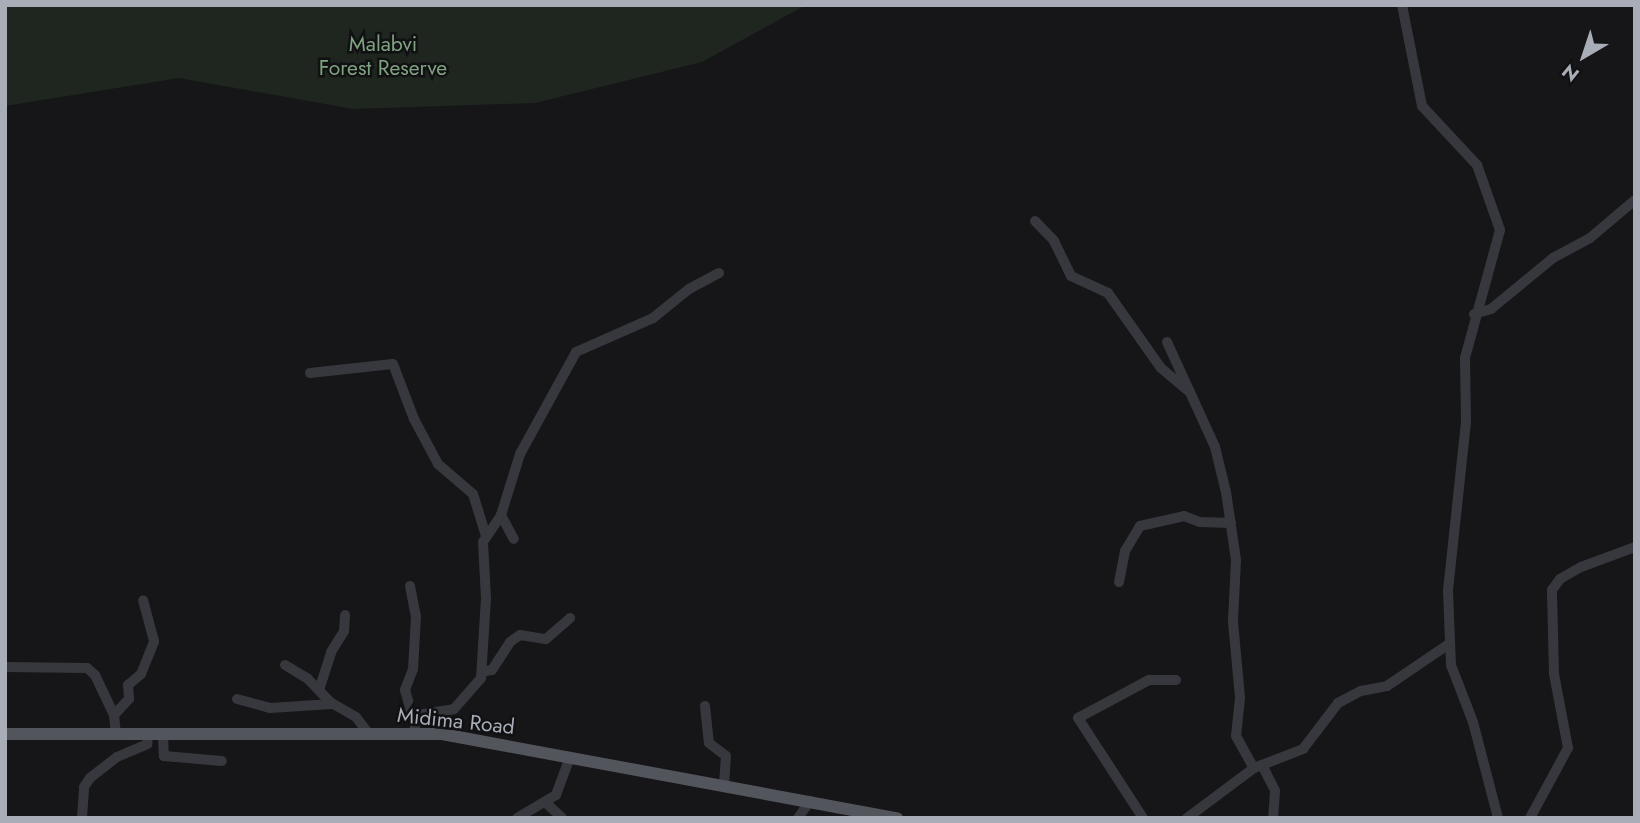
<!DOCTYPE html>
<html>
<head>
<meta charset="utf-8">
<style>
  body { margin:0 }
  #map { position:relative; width:1640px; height:823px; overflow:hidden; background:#161618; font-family:Jost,sans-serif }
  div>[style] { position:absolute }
  .green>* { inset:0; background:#1e261f }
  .minor>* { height:10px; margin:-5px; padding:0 5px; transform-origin:5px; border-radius:5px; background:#37383d }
  .major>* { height:12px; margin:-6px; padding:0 6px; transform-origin:6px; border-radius:6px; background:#53555c }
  span { translate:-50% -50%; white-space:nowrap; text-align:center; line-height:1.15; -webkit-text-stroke:5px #111113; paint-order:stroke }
  .park-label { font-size:21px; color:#7fa381 }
  .street-label { font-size:21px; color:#a8adb8 }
  .frame { position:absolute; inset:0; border:7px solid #a8adb8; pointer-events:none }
  .north { position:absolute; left:1549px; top:21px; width:70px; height:70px; -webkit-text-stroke:5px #111113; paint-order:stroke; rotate:219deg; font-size:19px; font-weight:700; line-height:28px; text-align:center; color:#a8adb8 }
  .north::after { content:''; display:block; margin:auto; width:24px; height:32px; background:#a8adb8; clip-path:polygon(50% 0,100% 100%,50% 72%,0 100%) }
</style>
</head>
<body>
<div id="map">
  <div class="green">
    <i style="clip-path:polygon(5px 5px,806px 5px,702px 62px,535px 103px,353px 109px,179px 78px,5px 106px)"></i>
  </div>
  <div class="minor">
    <i style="left:1402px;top:5px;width:103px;rotate:78.8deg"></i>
    <i style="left:1422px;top:106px;width:81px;rotate:47deg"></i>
    <i style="left:1477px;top:165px;width:69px;rotate:70.5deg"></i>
    <i style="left:1500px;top:230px;width:133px;rotate:105.3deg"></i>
    <i style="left:1465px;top:358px;width:64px;rotate:89.1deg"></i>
    <i style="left:1466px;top:422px;width:170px;rotate:96.1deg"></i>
    <i style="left:1448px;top:591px;width:74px;rotate:87.7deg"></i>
    <i style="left:1451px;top:665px;width:61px;rotate:68.9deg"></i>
    <i style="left:1473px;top:722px;width:99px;rotate:75.4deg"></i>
    <i style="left:1035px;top:221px;width:28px;rotate:46deg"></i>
    <i style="left:1054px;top:241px;width:39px;rotate:64deg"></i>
    <i style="left:1071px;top:276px;width:41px;rotate:24.7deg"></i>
    <i style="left:1108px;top:293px;width:92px;rotate:54.8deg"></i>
    <i style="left:1161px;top:368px;width:38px;rotate:40deg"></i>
    <i style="left:1474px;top:314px;width:18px;rotate:-16deg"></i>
    <i style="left:1491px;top:309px;width:80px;rotate:-39.4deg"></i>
    <i style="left:1553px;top:258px;width:42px;rotate:-28.4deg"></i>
    <i style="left:1590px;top:238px;width:59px;rotate:-40.2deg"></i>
    <i style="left:1167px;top:342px;width:115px;rotate:65.4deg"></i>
    <i style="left:1215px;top:447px;width:46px;rotate:76.3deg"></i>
    <i style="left:1226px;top:492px;width:69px;rotate:81.6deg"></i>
    <i style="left:1236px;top:560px;width:62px;rotate:92.8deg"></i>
    <i style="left:1233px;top:622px;width:76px;rotate:84.7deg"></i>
    <i style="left:1240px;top:698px;width:38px;rotate:96deg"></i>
    <i style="left:1236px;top:736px;width:37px;rotate:61deg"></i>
    <i style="left:310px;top:373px;width:83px;rotate:-6.2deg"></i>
    <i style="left:393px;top:364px;width:59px;rotate:69.1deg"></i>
    <i style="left:414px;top:419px;width:51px;rotate:61.9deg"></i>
    <i style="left:438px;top:464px;width:46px;rotate:40.6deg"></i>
    <i style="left:473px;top:494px;width:44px;rotate:72.8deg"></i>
    <i style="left:501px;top:515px;width:27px;rotate:62deg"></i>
    <i style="left:1119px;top:582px;width:32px;rotate:-79deg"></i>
    <i style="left:1125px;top:551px;width:29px;rotate:-59deg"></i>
    <i style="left:1140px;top:526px;width:45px;rotate:-12.8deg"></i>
    <i style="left:1184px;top:516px;width:17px;rotate:21deg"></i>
    <i style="left:1200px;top:522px;width:31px;rotate:2deg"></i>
    <i style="left:410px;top:586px;width:31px;rotate:79deg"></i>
    <i style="left:416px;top:616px;width:53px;rotate:93.2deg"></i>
    <i style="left:413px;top:669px;width:22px;rotate:111deg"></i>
    <i style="left:405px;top:690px;width:32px;rotate:74deg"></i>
    <i style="left:285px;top:665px;width:26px;rotate:31deg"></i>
    <i style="left:307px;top:678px;width:33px;rotate:46deg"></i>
    <i style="left:330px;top:702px;width:30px;rotate:30deg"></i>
    <i style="left:356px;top:717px;width:20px;rotate:53deg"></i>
    <i style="left:5px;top:667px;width:82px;rotate:0.7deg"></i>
    <i style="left:87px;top:668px;width:11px;rotate:41deg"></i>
    <i style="left:95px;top:675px;width:44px;rotate:64.6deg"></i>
    <i style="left:483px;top:672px;width:9px;rotate:-13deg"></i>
    <i style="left:492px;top:670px;width:33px;rotate:-57deg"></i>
    <i style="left:510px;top:642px;width:12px;rotate:-35deg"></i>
    <i style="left:520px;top:635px;width:26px;rotate:9deg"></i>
    <i style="left:546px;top:639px;width:32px;rotate:-41deg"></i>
    <i style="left:319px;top:690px;width:40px;rotate:-72deg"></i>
    <i style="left:331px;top:652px;width:25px;rotate:-58deg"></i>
    <i style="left:344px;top:631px;width:16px;rotate:-86deg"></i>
    <i style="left:237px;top:699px;width:34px;rotate:15deg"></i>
    <i style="left:270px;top:708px;width:62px;rotate:-3.7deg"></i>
    <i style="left:705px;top:706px;width:37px;rotate:84deg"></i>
    <i style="left:709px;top:743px;width:21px;rotate:37deg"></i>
    <i style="left:726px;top:756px;width:29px;rotate:94deg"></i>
    <i style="left:414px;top:732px;width:17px;rotate:-80deg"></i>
    <i style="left:417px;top:715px;width:37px;rotate:-9deg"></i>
    <i style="left:454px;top:709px;width:41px;rotate:-48.9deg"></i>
    <i style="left:481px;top:678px;width:80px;rotate:-86.4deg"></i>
    <i style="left:486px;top:598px;width:56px;rotate:-93.1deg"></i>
    <i style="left:483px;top:542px;width:32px;rotate:-56deg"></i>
    <i style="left:501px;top:515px;width:64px;rotate:-72.7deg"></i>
    <i style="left:520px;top:454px;width:116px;rotate:-61.2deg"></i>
    <i style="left:576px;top:352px;width:84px;rotate:-23.8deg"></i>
    <i style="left:653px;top:318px;width:46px;rotate:-38.9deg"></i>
    <i style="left:689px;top:289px;width:34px;rotate:-28deg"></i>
    <i style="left:163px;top:733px;width:23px;rotate:88deg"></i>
    <i style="left:164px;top:756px;width:58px;rotate:4.9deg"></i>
    <i style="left:116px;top:734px;width:19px;rotate:-96deg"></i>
    <i style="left:114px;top:715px;width:22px;rotate:-47deg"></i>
    <i style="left:129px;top:699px;width:14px;rotate:-94deg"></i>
    <i style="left:128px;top:685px;width:17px;rotate:-40deg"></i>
    <i style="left:141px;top:674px;width:35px;rotate:-68deg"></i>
    <i style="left:154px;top:641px;width:42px;rotate:-105deg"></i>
    <i style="left:1262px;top:765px;width:29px;rotate:63deg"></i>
    <i style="left:1275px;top:791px;width:27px;rotate:94deg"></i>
    <i style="left:545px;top:802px;width:23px;rotate:43deg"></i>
    <i style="left:82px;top:818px;width:31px;rotate:-86deg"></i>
    <i style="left:84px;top:787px;width:11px;rotate:-56deg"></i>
    <i style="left:90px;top:778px;width:34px;rotate:-38deg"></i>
    <i style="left:117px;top:757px;width:33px;rotate:-23deg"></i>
    <i style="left:147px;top:744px;width:11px;rotate:-80deg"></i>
    <i style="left:517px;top:818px;width:45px;rotate:-30.5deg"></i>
    <i style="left:556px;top:795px;width:40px;rotate:-69.8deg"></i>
    <i style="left:798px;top:818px;width:21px;rotate:-55deg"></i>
    <i style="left:1143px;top:818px;width:119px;rotate:-123deg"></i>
    <i style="left:1078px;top:718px;width:81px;rotate:-28.2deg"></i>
    <i style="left:1149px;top:680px;width:27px"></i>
    <i style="left:1187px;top:818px;width:84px;rotate:-36.7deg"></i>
    <i style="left:1254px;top:768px;width:53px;rotate:-21.2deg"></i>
    <i style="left:1303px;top:749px;width:58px;rotate:-52.7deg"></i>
    <i style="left:1338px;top:703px;width:26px;rotate:-28deg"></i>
    <i style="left:1361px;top:691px;width:26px;rotate:-11deg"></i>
    <i style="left:1387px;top:686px;width:75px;rotate:-34.1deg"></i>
    <i style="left:1530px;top:818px;width:80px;rotate:-61.5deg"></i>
    <i style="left:1568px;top:748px;width:75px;rotate:-100.7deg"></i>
    <i style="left:1554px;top:674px;width:84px;rotate:-91.4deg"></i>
    <i style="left:1552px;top:590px;width:14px;rotate:-54deg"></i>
    <i style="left:1560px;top:579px;width:24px;rotate:-30deg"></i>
    <i style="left:1581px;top:567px;width:58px;rotate:-20.3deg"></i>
  </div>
  <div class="major">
    <i style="left:5px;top:734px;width:437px"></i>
    <i style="left:442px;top:734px;width:463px;rotate:10.5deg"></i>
  </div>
  <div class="park-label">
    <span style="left:383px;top:56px">Malabvi<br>Forest Reserve</span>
  </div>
  <div class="street-label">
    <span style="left:456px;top:721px;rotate:6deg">Midima Road</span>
  </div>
  <div class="frame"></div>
  <div class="north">N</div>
</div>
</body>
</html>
